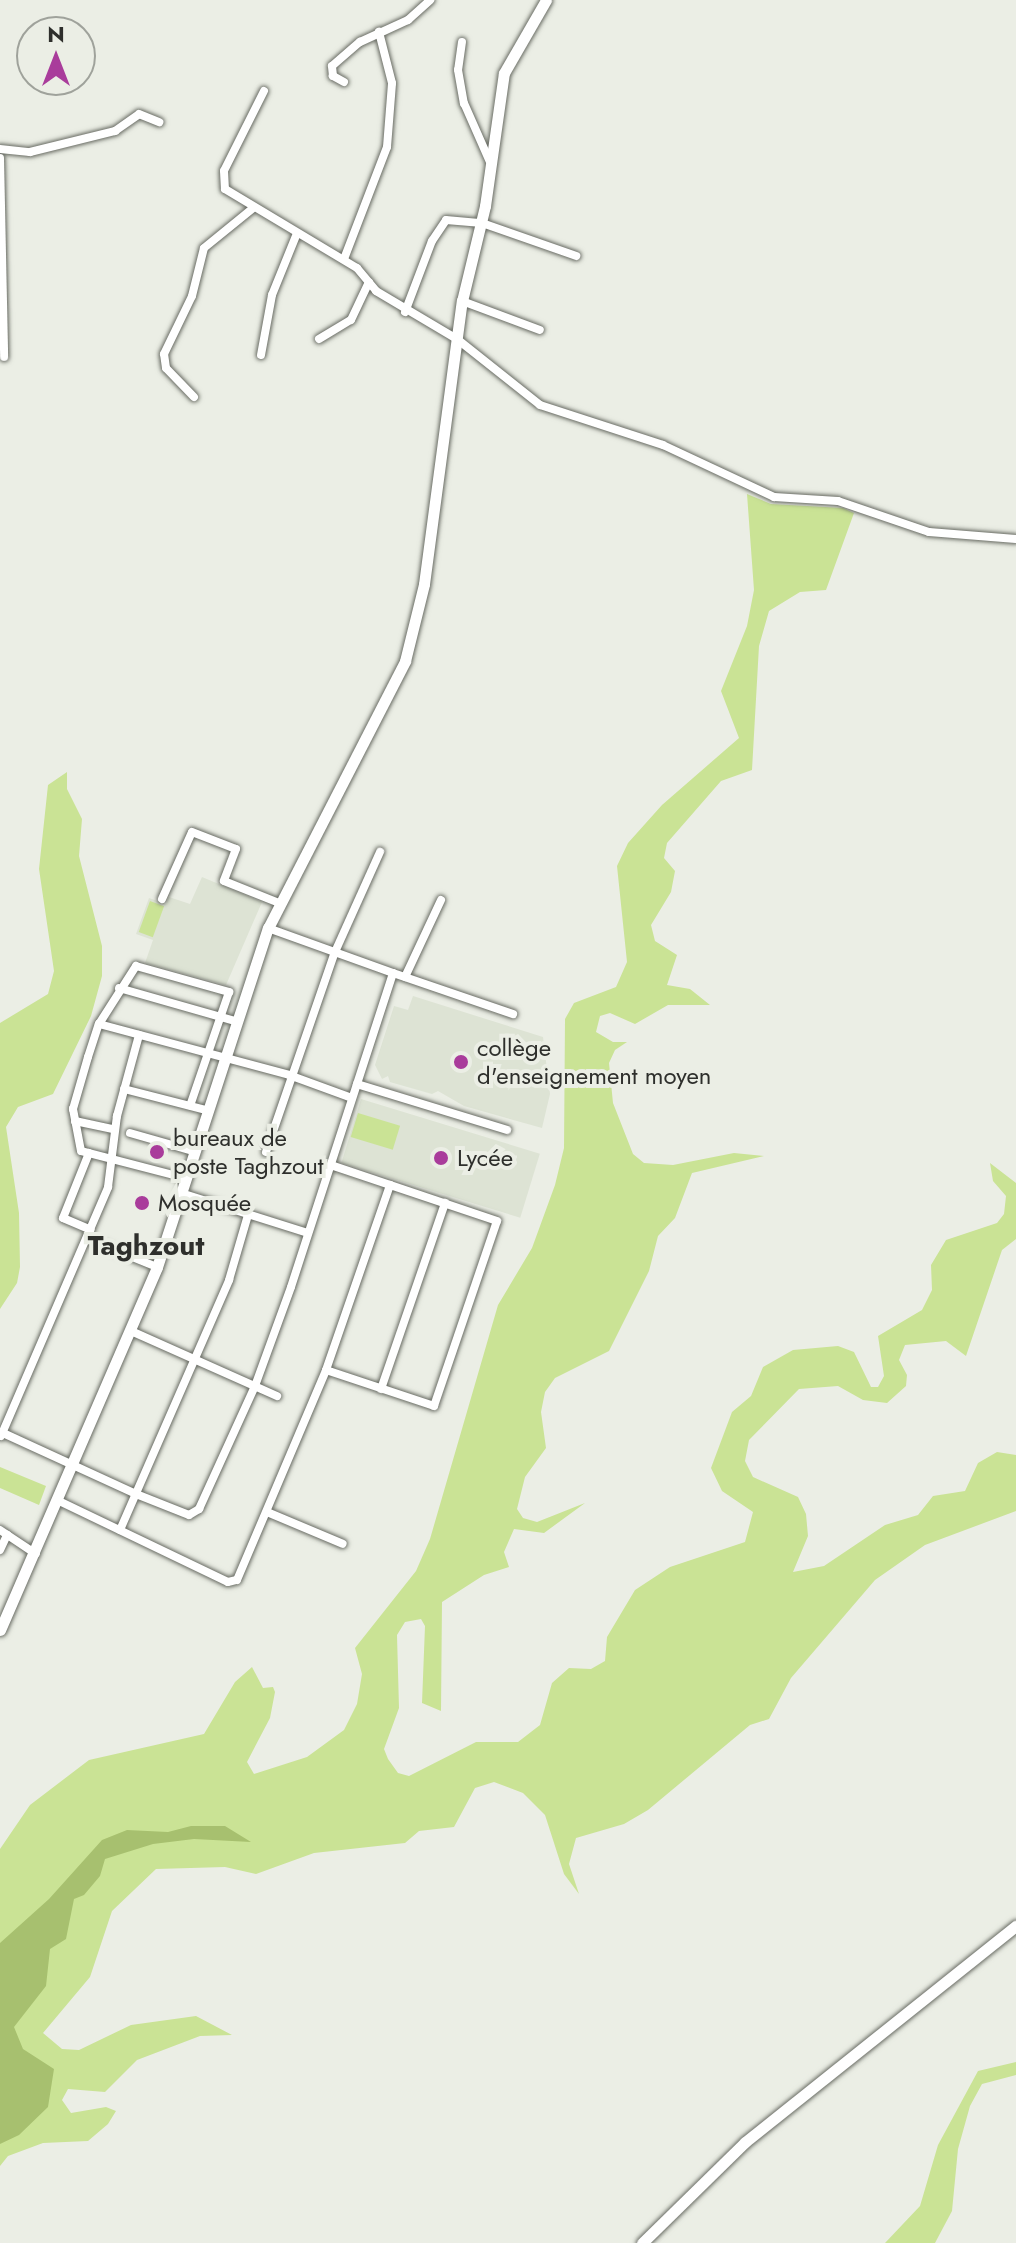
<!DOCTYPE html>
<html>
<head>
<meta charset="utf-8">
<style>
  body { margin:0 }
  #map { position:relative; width:1016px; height:2243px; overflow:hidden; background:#ebeee5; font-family:Jost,sans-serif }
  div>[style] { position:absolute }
  .built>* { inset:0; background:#dde3d4; transform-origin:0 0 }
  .green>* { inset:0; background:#cae395; transform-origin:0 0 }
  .water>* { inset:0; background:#a7c06f }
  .roads { filter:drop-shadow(0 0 2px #686b63) drop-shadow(0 0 2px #686b63) }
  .street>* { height:8px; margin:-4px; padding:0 4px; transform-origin:4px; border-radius:4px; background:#fff }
  .secondary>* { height:11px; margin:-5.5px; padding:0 5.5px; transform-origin:5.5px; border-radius:5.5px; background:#fff }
  .dots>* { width:22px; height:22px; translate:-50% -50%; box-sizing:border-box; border:4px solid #ebeee5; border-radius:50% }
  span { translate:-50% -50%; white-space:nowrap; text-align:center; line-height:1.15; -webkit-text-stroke:8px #ebeee5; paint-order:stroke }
  .poi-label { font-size:24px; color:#2e2f2c }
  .left { translate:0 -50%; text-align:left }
  .quarter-label { font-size:28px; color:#2e2f2c; font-weight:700 }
  .north { position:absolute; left:16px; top:16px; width:80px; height:80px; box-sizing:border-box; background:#ebeee5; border:2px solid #9fa29b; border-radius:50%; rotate:0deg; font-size:22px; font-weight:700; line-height:32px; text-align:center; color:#2e2f2c }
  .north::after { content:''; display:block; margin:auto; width:28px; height:36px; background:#a93c9b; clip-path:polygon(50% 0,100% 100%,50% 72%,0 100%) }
</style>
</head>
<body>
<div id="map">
  <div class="built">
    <i style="clip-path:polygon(202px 877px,262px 902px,226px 985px,145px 963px,153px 940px,136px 934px,149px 898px,166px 904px,169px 897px,190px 904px)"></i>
    <i style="clip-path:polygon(413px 996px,543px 1037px,550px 1094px,542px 1128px,464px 1106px,438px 1091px,432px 1094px,390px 1082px,388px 1076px,382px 1079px,375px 1065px,394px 1006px,408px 1010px)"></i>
    <i style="left:361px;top:1099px;width:187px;height:67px;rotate:17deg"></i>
  </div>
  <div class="green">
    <i style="clip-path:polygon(747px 494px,771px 504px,843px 508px,854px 513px,826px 590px,800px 592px,769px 611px,759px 646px,752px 770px,721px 781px,667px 843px,664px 858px,675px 871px,671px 892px,651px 925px,655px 941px,677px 955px,667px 985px,690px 989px,710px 1005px,668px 1005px,635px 1024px,610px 1013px,600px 1016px,596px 1032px,613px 1042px,627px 1042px,615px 1050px,609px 1063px,613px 1103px,633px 1154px,644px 1163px,673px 1165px,734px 1153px,764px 1156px,692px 1173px,675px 1218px,658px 1236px,649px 1271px,609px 1351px,555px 1378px,545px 1392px,541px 1412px,546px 1448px,525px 1477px,517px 1509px,523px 1518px,537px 1522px,585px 1503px,544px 1533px,514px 1529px,504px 1552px,509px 1567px,484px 1575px,442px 1602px,441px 1711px,422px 1703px,425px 1626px,421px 1619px,405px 1622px,397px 1635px,399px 1708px,384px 1749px,388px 1759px,398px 1773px,409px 1776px,476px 1742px,518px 1742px,540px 1725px,552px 1683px,569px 1668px,591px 1669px,605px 1661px,607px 1637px,635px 1590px,670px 1567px,745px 1542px,753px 1512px,722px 1491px,711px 1468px,732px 1412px,751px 1396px,763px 1367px,793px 1350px,838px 1346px,854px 1352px,871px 1387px,878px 1387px,884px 1376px,878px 1336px,922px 1310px,932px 1290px,931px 1265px,946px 1240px,997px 1223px,1004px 1214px,1006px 1196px,993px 1181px,990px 1163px,1016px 1183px,1016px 1239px,1002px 1250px,966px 1356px,946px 1341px,905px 1345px,899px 1360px,907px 1375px,906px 1386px,887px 1403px,863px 1400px,838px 1386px,799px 1389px,749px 1440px,745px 1461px,753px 1477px,798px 1497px,806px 1514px,808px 1536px,793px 1572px,824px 1566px,885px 1525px,918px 1515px,933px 1496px,965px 1491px,978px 1463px,997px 1452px,1016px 1455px,1016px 1511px,925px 1545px,875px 1580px,791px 1678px,769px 1719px,750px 1725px,648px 1810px,624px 1824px,576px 1838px,569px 1864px,579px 1894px,564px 1874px,545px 1815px,523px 1793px,494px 1782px,475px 1788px,454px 1827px,419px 1831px,405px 1843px,314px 1853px,256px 1874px,225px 1867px,156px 1869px,112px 1911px,90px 1977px,43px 2033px,62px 2049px,79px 2050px,131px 2025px,196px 2016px,232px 2035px,200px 2036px,137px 2060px,105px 2092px,68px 2089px,62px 2100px,71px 2113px,106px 2107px,116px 2111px,108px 2124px,88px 2141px,43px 2143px,8px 2156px,0 2166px,0 1849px,30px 1805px,89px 1760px,204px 1734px,235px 1682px,252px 1667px,263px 1688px,273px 1687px,275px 1692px,270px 1718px,247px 1762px,254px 1774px,307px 1757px,344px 1730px,357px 1704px,362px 1674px,355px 1648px,416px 1571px,430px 1539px,498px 1305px,532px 1248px,555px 1185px,564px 1148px,565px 1019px,574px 1003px,616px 987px,627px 962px,617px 866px,628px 843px,662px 805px,739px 738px,721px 691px,747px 626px,754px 590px)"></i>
    <i style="clip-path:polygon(67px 772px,67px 789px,82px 819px,79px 856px,102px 946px,102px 976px,91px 1016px,53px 1094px,18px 1107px,6px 1127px,19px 1213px,20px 1267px,17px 1283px,0 1309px,0 1023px,48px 994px,54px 971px,39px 869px,48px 785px)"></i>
    <i style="left:150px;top:901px;width:15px;height:33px;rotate:20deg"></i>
    <i style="left:358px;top:1113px;width:44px;height:25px;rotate:17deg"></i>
    <i style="clip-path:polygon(0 1467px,46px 1486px,39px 1505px,0 1488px)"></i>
    <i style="clip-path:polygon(1016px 2062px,1016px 2075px,982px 2084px,970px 2106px,958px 2149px,952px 2211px,935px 2243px,885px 2243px,920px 2206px,938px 2145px,978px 2071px)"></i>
  </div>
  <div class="water">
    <i style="clip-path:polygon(191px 1826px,225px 1826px,251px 1842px,194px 1839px,153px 1844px,105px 1859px,100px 1876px,84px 1895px,74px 1899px,66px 1939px,50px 1949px,46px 1986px,14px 2027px,23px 2049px,54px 2069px,48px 2107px,19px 2135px,0 2144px,0 1943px,49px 1899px,102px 1840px,127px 1830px,168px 1832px)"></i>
  </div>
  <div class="roads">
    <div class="street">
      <i style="left:462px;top:42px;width:28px;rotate:98deg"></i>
      <i style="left:458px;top:70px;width:34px;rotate:80deg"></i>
      <i style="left:464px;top:103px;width:64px;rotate:66.2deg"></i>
      <i style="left:344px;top:82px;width:13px;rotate:-151deg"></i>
      <i style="left:333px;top:76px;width:10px;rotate:-96deg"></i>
      <i style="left:332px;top:66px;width:37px;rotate:-41deg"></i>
      <i style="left:360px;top:42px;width:53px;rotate:-24.6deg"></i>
      <i style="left:408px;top:20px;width:30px;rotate:-42deg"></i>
      <i style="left:264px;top:91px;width:89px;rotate:116.6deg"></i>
      <i style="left:224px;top:171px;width:18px;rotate:87deg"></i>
      <i style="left:225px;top:189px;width:154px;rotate:30.9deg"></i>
      <i style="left:357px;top:268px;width:30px;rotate:50deg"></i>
      <i style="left:376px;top:291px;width:94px;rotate:30.7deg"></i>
      <i style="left:457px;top:339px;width:106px;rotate:38.5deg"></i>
      <i style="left:540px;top:405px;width:129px;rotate:18deg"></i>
      <i style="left:663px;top:445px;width:123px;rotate:25.1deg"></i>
      <i style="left:774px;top:497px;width:64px;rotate:3.6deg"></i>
      <i style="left:838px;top:501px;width:96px;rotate:18.8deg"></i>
      <i style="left:929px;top:532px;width:87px;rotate:4.6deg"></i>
      <i style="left:0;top:149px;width:30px;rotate:6deg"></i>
      <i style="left:30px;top:152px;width:88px;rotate:-13.9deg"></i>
      <i style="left:115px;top:131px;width:29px;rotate:-35deg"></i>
      <i style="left:139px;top:114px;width:22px;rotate:22deg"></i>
      <i style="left:0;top:158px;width:199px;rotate:88.8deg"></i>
      <i style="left:344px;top:259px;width:120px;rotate:-69deg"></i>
      <i style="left:387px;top:147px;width:64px;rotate:-85.5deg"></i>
      <i style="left:392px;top:83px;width:53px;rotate:-104.3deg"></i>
      <i style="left:462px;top:301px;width:83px;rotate:20.4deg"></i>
      <i style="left:405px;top:312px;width:76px;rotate:-69.2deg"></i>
      <i style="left:432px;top:241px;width:25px;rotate:-56deg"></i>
      <i style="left:446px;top:220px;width:36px;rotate:5deg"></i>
      <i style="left:482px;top:223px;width:100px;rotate:19.3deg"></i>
      <i style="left:319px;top:339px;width:37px;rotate:-31deg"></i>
      <i style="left:351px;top:320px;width:42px;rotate:-64.7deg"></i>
      <i style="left:261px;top:355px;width:61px;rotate:-79.6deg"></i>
      <i style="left:272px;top:295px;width:67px;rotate:-68deg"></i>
      <i style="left:194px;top:397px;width:40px;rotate:-134deg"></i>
      <i style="left:166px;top:368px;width:14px;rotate:-98deg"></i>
      <i style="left:164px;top:354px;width:64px;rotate:-64.2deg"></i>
      <i style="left:192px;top:296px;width:49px;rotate:-76deg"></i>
      <i style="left:204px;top:248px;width:62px;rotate:-39.1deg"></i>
      <i style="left:162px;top:899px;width:73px;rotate:-65.9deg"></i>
      <i style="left:192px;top:832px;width:47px;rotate:21.1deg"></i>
      <i style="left:236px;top:849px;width:34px;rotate:111deg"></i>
      <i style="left:224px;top:881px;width:59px;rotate:21.8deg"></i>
      <i style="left:393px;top:973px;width:127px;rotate:18.9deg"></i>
      <i style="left:405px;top:977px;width:85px;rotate:-64.9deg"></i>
      <i style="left:119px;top:988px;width:121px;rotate:15.9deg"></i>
      <i style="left:99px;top:1024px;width:197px;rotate:15deg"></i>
      <i style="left:289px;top:1075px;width:67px;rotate:20.1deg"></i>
      <i style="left:357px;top:1084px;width:157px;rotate:17deg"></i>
      <i style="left:124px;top:1089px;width:85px;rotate:14.4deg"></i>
      <i style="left:75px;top:1121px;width:40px;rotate:12deg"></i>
      <i style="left:130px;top:1133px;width:66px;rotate:15.9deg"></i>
      <i style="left:266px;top:1152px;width:212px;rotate:-71deg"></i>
      <i style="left:335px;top:952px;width:110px;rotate:-65.8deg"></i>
      <i style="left:89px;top:1153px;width:70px;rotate:111.8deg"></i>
      <i style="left:63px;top:1218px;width:30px;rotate:23deg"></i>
      <i style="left:185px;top:1178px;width:107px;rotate:-165.4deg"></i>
      <i style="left:81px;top:1151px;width:43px;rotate:-100.8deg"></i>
      <i style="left:73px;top:1109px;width:54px;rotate:-73.9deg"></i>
      <i style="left:88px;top:1057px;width:35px;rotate:-72deg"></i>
      <i style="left:99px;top:1024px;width:69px;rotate:-57.5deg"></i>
      <i style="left:136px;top:966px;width:97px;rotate:15.6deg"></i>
      <i style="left:229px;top:992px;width:120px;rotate:108.9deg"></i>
      <i style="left:181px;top:1193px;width:133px;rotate:17.5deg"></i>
      <i style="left:88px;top:1239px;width:74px;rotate:22.1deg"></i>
      <i style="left:131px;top:1331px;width:160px;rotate:24deg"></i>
      <i style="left:326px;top:1370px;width:114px;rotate:18.4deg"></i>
      <i style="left:434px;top:1406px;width:195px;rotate:-71.2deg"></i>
      <i style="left:497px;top:1221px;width:175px;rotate:-161.4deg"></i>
      <i style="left:381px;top:1389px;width:197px;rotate:-71deg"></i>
      <i style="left:3px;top:1433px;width:146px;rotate:24.6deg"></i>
      <i style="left:136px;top:1494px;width:57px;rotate:21.6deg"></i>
      <i style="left:189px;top:1515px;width:12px;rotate:-31deg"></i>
      <i style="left:199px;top:1509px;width:135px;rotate:-65.5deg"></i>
      <i style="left:255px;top:1386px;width:105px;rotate:-70deg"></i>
      <i style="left:291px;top:1287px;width:330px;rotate:-72deg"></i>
      <i style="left:393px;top:973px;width:133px;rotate:-160.2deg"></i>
      <i style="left:1px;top:1436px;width:271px;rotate:-66.7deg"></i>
      <i style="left:108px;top:1187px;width:72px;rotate:-82.8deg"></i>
      <i style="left:117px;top:1116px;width:84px;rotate:-74.8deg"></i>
      <i style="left:59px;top:1501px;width:187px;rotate:25.6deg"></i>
      <i style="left:228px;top:1582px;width:9px;rotate:-13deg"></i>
      <i style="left:237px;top:1580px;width:228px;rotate:-67deg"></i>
      <i style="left:326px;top:1370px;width:196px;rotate:-70.9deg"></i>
      <i style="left:267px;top:1512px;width:82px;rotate:22.8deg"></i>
      <i style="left:0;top:1530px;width:43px;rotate:33.7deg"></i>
      <i style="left:120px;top:1530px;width:273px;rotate:-66.4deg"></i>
      <i style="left:229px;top:1280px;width:68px;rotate:-73.7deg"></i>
      <i style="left:0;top:1550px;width:17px;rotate:-65deg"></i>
    </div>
    <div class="secondary">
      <i style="left:0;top:1630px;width:395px;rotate:-66.6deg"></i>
      <i style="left:157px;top:1267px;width:357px;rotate:-71.9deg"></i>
      <i style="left:268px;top:928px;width:300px;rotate:-62.8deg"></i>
      <i style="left:405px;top:661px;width:79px;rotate:-76.1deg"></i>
      <i style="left:424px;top:584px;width:286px;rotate:-82.4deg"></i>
      <i style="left:462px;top:301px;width:98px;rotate:-76.4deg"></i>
      <i style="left:485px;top:206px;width:134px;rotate:-81.9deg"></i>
      <i style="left:504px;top:73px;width:84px;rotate:-60.1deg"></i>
      <i style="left:642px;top:2243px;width:144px;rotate:-44.4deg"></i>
      <i style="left:745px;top:2142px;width:347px;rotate:-38.6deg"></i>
    </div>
  </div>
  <div class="dots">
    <i style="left:461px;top:1062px;background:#a93c9b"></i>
    <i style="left:157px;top:1152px;background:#a93c9b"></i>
    <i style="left:441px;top:1158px;background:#a93c9b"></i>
    <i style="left:142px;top:1203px;background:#a93c9b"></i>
  </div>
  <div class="poi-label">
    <span class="left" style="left:477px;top:1062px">collège<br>d'enseignement moyen</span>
    <span class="left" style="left:173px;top:1152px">bureaux de<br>poste Taghzout</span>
    <span class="left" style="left:457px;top:1158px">Lycée</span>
    <span class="left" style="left:158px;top:1203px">Mosquée</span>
  </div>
  <div class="quarter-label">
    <span style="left:146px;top:1246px">Taghzout</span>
  </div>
  <div class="north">N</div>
</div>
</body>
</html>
